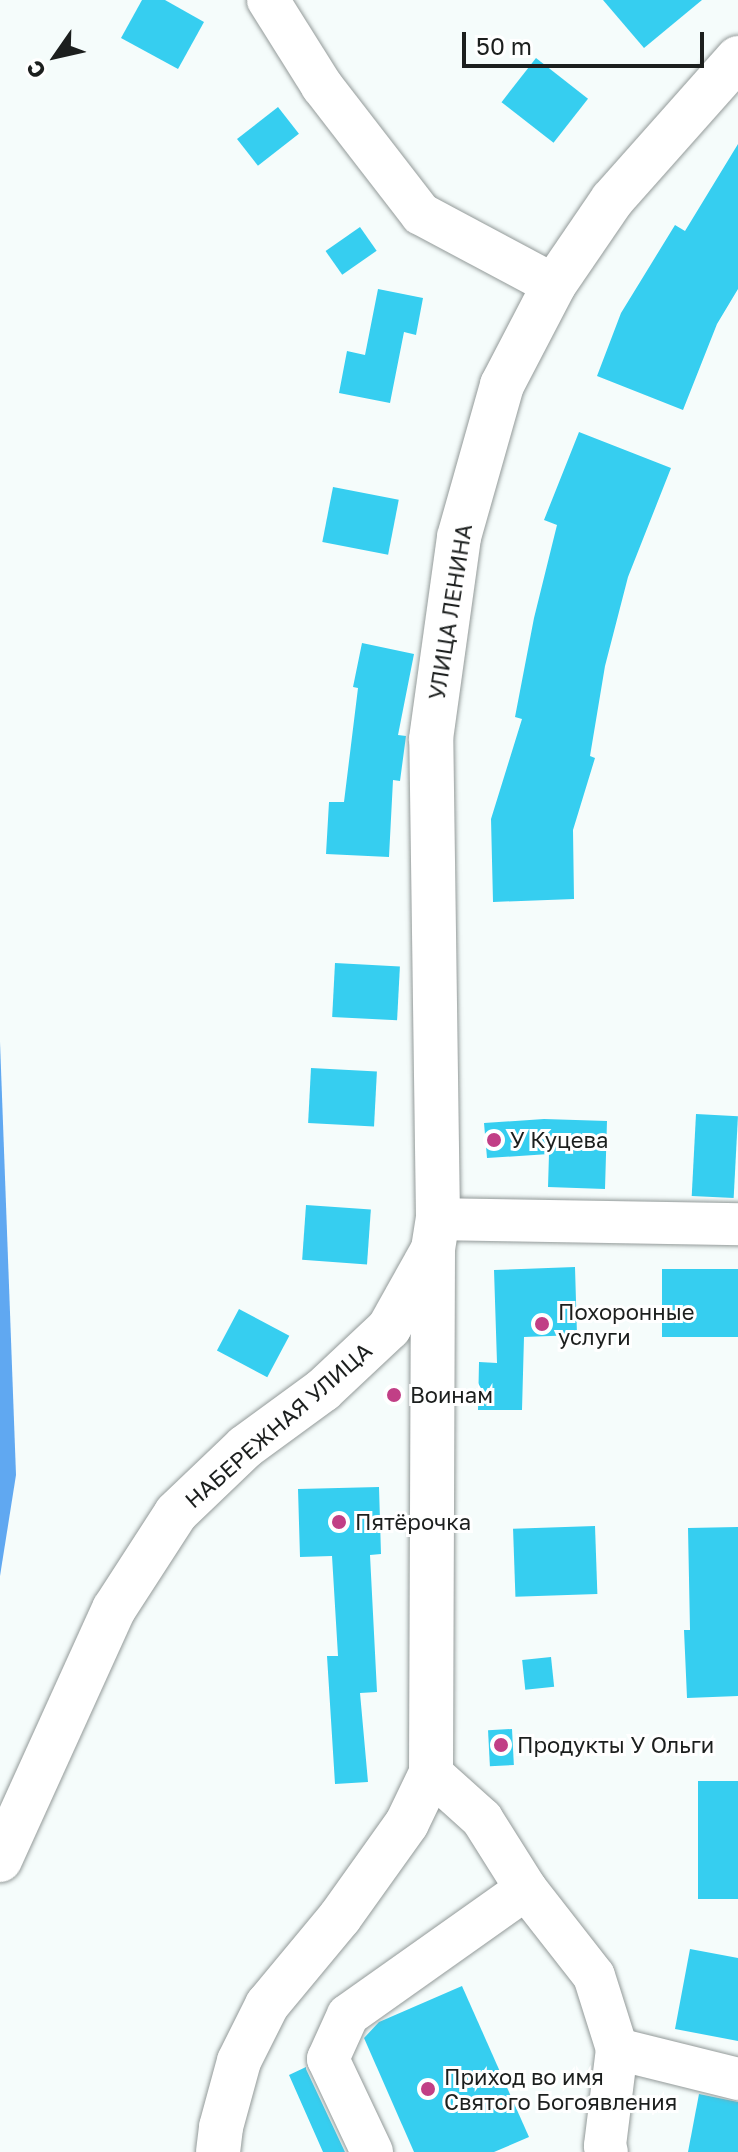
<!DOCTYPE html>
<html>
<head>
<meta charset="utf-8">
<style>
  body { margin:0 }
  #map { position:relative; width:738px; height:2152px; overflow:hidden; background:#f5fcfb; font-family:"Golos Text",sans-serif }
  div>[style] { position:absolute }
  .water>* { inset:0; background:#60a8f1 }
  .building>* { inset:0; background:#36cef0; transform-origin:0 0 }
  .roads { filter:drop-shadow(0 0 2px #939a99) drop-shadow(0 0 2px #939a99) }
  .minor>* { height:42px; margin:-21px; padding:0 21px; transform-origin:21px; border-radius:21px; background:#fff }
  .major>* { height:44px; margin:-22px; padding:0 22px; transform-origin:22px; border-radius:22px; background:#fff }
  .dots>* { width:22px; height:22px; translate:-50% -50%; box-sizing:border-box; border:4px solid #fff; border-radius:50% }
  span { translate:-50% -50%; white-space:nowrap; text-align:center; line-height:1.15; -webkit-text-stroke:6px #fff; paint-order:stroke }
  .street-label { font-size:22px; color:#1c1f1e }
  .poi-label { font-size:22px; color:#1c1f1e }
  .left { translate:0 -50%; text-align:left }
  .north { position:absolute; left:16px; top:16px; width:80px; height:80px; -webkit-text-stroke:6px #fff; paint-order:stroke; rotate:236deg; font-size:22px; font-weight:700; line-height:32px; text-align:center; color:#1c1f1e }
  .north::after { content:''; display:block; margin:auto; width:28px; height:36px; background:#1c1f1e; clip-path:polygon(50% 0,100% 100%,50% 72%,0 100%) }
  .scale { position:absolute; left:462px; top:32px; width:242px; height:36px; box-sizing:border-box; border:4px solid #1c1f1e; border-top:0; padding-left:10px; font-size:24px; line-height:28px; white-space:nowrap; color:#1c1f1e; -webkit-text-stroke:6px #fff; paint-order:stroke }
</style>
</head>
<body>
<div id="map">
  <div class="water">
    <i style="clip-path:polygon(0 1042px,16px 1475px,0 1576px)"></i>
  </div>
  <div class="building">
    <i style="clip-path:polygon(142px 0,165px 0,204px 22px,178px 69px,121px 38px)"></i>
    <i style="clip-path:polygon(603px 0,702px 0,644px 48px)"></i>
    <i style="left:536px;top:58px;width:66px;height:56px;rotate:38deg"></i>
    <i style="left:278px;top:107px;width:34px;height:52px;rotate:52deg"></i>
    <i style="clip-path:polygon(738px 144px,738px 289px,717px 324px,683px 410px,597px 376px,621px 313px,675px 225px,685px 231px)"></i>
    <i style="left:360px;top:227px;width:29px;height:42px;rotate:55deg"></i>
    <i style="clip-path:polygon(378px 289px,423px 298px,416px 335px,404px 332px,390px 403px,339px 393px,347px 351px,365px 355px)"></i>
    <i style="clip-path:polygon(579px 432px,671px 468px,628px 577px,605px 666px,590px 756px,595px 758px,573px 830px,574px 899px,493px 902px,491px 819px,522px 719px,515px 717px,534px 618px,557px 525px,544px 520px)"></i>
    <i style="left:333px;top:487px;width:67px;height:56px;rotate:11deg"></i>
    <i style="clip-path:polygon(362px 643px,414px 654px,398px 735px,406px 736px,400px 781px,393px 780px,389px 857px,326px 854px,329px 802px,344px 802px,358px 688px,353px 687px)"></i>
    <i style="left:335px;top:963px;width:65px;height:54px;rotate:3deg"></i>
    <i style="left:311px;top:1068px;width:66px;height:55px;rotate:3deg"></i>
    <i style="left:696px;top:1114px;width:42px;height:82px;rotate:3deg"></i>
    <i style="clip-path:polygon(544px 1119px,607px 1121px,605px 1189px,548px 1187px,549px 1154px,487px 1158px,484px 1123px)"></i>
    <i style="left:306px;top:1205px;width:65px;height:55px;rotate:4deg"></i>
    <i style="clip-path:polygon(575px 1267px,577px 1335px,524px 1337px,522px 1410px,478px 1410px,479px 1362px,497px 1363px,494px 1270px)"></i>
    <i style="left:738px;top:1269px;width:68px;height:76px;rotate:90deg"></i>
    <i style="left:239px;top:1309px;width:57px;height:47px;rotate:28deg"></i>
    <i style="clip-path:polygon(379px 1487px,381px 1554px,370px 1555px,377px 1692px,360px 1693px,368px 1782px,335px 1784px,327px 1656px,338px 1656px,332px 1556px,300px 1557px,298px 1489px)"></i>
    <i style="left:595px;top:1526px;width:68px;height:82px;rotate:88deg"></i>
    <i style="clip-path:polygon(738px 1527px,738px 1696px,687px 1698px,684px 1630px,690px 1630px,688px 1528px)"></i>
    <i style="left:551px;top:1657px;width:30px;height:29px;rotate:84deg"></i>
    <i style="left:512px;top:1729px;width:36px;height:24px;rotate:87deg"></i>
    <i style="left:738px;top:1781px;width:118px;height:40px;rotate:90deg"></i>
    <i style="clip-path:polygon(690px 1949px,738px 1958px,738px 2041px,675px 2029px)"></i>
    <i style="clip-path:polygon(462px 1986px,529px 2137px,494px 2152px,414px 2152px,364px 2038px,379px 2022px)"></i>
    <i style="clip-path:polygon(306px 2067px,306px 2069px,345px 2152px,323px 2152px,289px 2075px)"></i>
    <i style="clip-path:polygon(699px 2094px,738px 2102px,738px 2152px,688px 2152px)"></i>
  </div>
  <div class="roads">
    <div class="minor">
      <i style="left:268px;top:0;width:102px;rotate:57.9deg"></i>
      <i style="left:322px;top:86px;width:162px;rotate:52.3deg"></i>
      <i style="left:421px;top:214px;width:151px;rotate:28.1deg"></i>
      <i style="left:438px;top:1219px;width:300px;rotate:1deg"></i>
      <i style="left:431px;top:1773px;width:69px;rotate:42deg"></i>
      <i style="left:482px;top:1819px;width:83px;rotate:57.8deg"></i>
      <i style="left:526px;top:1889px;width:110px;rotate:52deg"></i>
      <i style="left:594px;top:1976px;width:77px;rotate:72.5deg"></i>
      <i style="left:617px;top:2049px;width:98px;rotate:97.1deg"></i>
      <i style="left:605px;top:2146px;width:6px;rotate:72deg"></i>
      <i style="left:617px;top:2049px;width:125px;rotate:13.9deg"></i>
      <i style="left:372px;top:2152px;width:103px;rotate:-115.3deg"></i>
      <i style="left:328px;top:2059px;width:48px;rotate:-65.6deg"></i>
      <i style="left:348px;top:2015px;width:218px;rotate:-35.3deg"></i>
    </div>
    <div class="major">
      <i style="left:0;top:1860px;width:276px;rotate:-65.6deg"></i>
      <i style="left:114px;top:1609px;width:114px;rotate:-57.1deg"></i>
      <i style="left:176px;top:1513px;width:95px;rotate:-43.7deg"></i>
      <i style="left:245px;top:1447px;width:97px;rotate:-36.2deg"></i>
      <i style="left:323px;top:1390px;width:91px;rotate:-43.2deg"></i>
      <i style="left:389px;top:1328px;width:88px;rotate:-60.8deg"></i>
      <i style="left:218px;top:2152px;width:25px;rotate:-83deg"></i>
      <i style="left:221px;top:2127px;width:68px;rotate:-74.7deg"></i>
      <i style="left:239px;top:2061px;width:63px;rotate:-63.4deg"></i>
      <i style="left:267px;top:2005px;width:114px;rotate:-50.3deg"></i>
      <i style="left:340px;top:1917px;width:115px;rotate:-54.5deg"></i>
      <i style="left:407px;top:1823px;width:55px;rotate:-64.4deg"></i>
      <i style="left:431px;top:1773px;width:524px;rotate:-89.78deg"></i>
      <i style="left:433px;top:1249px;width:30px;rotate:-81deg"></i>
      <i style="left:438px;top:1219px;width:480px;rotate:-90.8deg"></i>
      <i style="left:431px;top:739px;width:204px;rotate:-82.1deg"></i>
      <i style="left:459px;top:537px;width:158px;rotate:-74.2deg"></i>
      <i style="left:502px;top:385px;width:113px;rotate:-62.5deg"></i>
      <i style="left:554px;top:285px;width:103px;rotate:-55.7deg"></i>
      <i style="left:612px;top:200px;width:190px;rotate:-48.4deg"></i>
    </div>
  </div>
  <div class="dots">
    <i style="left:494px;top:1140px;background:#c13f86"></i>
    <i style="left:542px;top:1324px;background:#c13f86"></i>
    <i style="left:394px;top:1395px;background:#c13f86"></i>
    <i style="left:339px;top:1522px;background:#c13f86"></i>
    <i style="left:501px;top:1745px;background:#c13f86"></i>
    <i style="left:428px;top:2089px;background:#c13f86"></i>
  </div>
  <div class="street-label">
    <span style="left:450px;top:612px;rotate:-81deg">УЛИЦА ЛЕНИНА</span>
    <span style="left:278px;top:1425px;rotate:-41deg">НАБЕРЕЖНАЯ УЛИЦА</span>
  </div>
  <div class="poi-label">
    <span class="left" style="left:510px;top:1140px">У Куцева</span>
    <span class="left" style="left:558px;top:1324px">Похоронные<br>услуги</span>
    <span class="left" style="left:410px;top:1395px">Воинам</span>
    <span class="left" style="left:355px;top:1522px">Пятёрочка</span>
    <span class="left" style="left:517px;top:1745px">Продукты У Ольги</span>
    <span class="left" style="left:444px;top:2089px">Приход во имя<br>Святого Богоявления</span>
  </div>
  <div class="north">С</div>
  <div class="scale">50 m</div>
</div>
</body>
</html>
